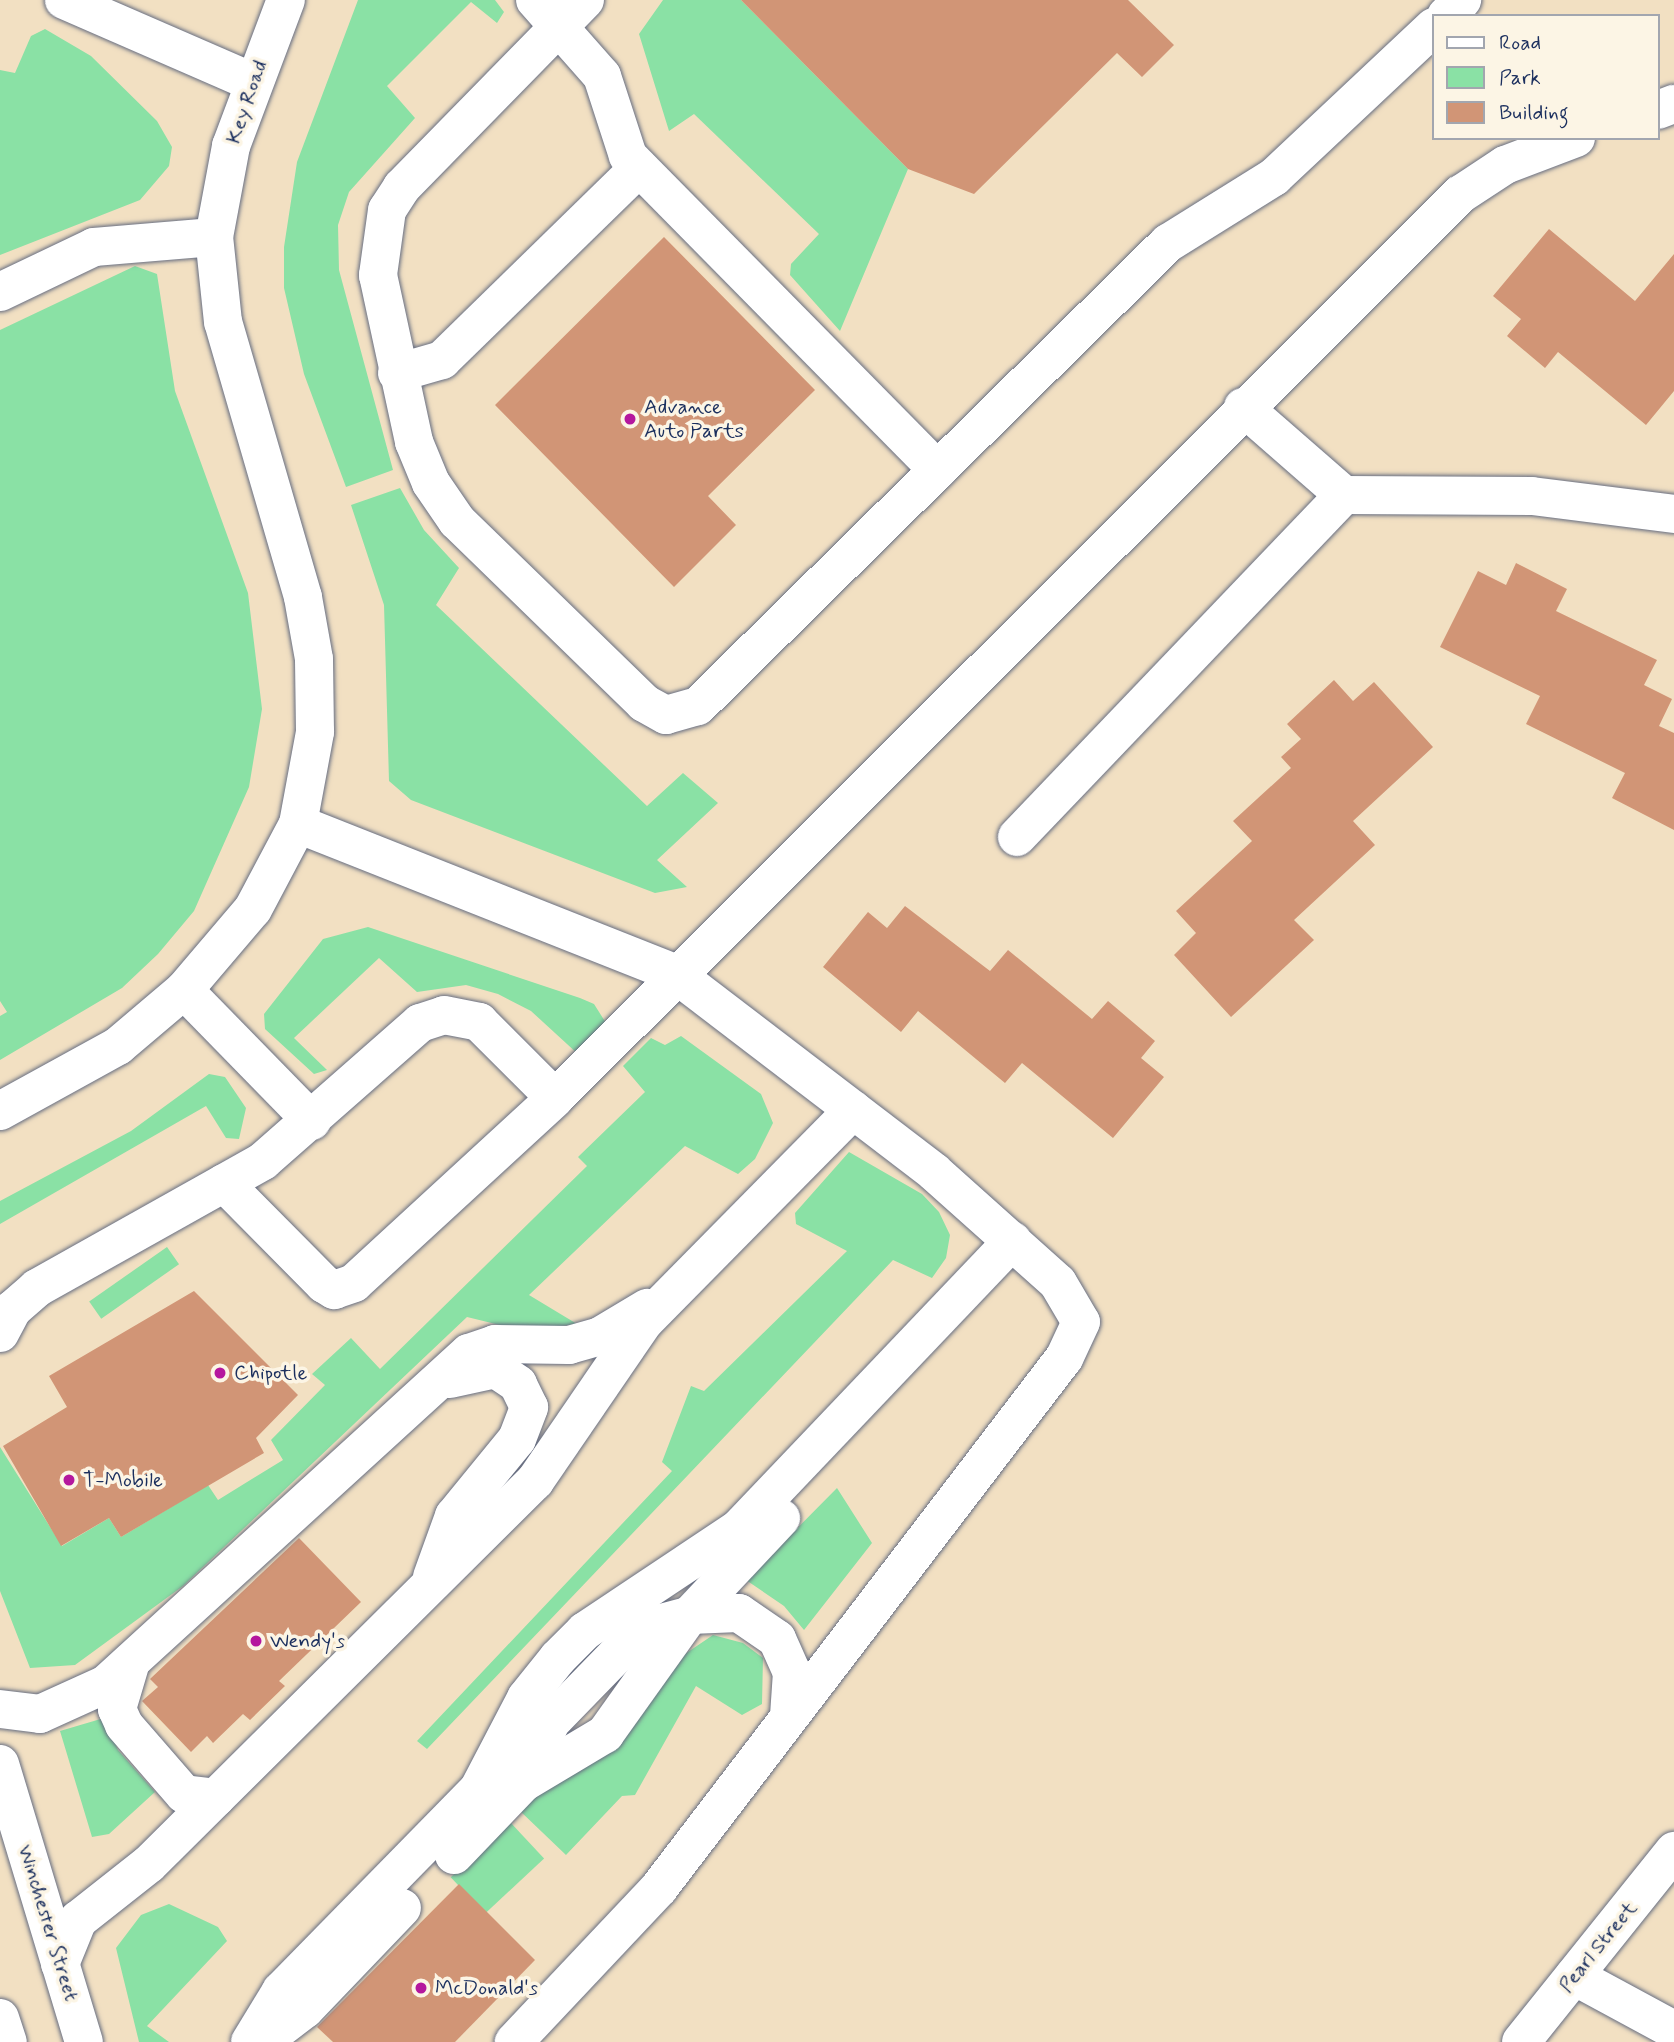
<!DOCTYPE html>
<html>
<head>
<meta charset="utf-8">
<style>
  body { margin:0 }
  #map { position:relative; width:1674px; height:2042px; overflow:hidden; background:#f2e0c2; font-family:Mynerve,sans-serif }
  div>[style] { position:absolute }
  .green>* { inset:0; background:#8ae1a5; transform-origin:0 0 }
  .building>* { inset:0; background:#d19576 }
  .roads { filter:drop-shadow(0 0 2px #666d81) drop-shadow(0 0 2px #666d81) }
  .minor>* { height:38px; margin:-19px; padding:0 19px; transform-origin:19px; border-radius:19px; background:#fff }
  .dots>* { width:19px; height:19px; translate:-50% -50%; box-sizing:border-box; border:4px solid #fcf5e5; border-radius:50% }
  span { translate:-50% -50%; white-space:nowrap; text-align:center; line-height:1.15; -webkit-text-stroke:7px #fcf5e5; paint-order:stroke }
  .street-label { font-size:21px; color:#1b2f5e }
  .poi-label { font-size:21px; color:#1b2f5e }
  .left { translate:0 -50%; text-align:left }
  .legend { position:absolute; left:1432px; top:14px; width:228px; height:126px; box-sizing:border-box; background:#fcf5e5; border:2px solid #a2a6af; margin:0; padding:9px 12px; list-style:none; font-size:21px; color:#1b2f5e }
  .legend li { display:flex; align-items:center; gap:14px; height:35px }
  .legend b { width:35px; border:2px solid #a2a6af }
</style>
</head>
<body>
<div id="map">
  <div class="green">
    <i style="clip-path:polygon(358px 0,495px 0,504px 12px,497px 23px,471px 2px,387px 86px,415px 118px,349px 192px,338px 225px,339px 270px,393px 470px,346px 487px,304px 374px,284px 288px,284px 247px,297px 162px)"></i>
    <i style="clip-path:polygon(663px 0,741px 0,908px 169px,840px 331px,790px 275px,791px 264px,819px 234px,694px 114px,669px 131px,639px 34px)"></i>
    <i style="clip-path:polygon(45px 29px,91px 56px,157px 121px,172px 147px,169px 166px,140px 200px,0 255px,0 70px,15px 73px,31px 36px)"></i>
    <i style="clip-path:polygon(135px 266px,157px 274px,175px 391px,248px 593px,262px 709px,249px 787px,194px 911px,158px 954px,122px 988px,0 1060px,0 1016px,7px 1012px,0 1001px,0 330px)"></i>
    <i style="clip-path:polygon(400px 488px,424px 530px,459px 568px,436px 605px,647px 806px,683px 773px,718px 803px,657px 860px,687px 887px,655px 893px,411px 800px,389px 781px,384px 605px,351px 505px)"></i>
    <i style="clip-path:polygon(368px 927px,580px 998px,594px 1004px,606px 1023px,579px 1055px,531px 1011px,498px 994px,466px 985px,417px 992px,379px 958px,294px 1038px,327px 1070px,314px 1074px,265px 1029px,264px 1014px,323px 939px)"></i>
    <i style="clip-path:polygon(681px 1036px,761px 1094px,773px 1123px,755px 1159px,738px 1174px,685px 1146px,529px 1295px,577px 1324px,524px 1331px,467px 1317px,183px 1586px,75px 1665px,30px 1668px,0 1591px,0 1447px,62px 1546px,109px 1518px,121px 1537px,208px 1485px,218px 1500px,283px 1460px,271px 1440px,325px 1385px,312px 1374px,351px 1338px,380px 1369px,587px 1166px,578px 1157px,645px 1092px,623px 1066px,651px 1038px,665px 1045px)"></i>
    <i style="clip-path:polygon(209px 1074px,225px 1077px,246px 1108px,239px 1139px,226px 1138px,206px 1106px,0 1224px,0 1201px,131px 1131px)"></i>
    <i style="clip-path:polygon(849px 1152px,922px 1194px,939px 1212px,950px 1235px,946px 1258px,932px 1278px,893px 1260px,427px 1749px,417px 1741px,672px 1471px,662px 1462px,691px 1386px,704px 1391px,847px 1251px,796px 1224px,795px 1213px)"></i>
    <i style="left:167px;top:1247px;width:21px;height:95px;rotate:55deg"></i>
    <i style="clip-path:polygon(837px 1488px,872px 1543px,804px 1630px,784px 1606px,746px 1580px)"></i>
    <i style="clip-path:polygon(713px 1635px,743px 1643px,763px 1658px,762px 1704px,742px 1715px,696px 1686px,635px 1795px,622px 1796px,566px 1855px,519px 1810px,552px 1777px,618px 1746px,685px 1654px)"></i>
    <i style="clip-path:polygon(104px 1718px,118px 1750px,155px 1792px,109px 1834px,92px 1837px,60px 1731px)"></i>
    <i style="left:510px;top:1822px;width:50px;height:81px;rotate:47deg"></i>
    <i style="clip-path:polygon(169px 1904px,218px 1927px,227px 1941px,147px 2026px,169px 2042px,139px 2042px,116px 1948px,141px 1915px)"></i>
  </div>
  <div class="building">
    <i style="clip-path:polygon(741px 0,1128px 0,1174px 45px,1142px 77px,1117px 53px,974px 194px,908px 169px)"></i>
    <i style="clip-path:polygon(1549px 229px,1635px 301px,1674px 254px,1674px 391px,1646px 425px,1558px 352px,1545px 368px,1507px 336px,1521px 319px,1493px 296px)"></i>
    <i style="clip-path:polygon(664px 237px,815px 390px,708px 496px,736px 525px,674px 587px,495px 405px)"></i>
    <i style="clip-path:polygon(1516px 563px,1567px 589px,1556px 611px,1657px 660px,1644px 685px,1672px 699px,1659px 726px,1674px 733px,1674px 830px,1612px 798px,1625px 773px,1526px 724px,1540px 696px,1440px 647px,1478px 571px,1506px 585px)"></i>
    <i style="clip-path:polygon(1334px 680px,1353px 701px,1374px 682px,1433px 747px,1353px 821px,1375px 845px,1294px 920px,1314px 940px,1231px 1017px,1174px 955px,1196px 933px,1176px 911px,1252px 841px,1233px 821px,1291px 768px,1281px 757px,1301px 739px,1287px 724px)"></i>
    <i style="clip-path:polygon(905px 906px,990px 971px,1008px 950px,1092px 1019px,1108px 1001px,1155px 1041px,1141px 1058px,1164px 1077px,1113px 1138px,1022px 1063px,1005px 1083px,918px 1011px,901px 1032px,823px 967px,868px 912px,887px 928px)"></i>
    <i style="clip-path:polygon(194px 1291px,298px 1395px,256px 1438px,264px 1453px,121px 1537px,109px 1518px,61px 1546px,3px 1446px,67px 1407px,49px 1376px)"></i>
    <i style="clip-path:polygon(299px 1538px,361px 1602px,279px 1681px,285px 1686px,250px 1720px,243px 1714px,213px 1743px,207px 1736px,191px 1752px,142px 1701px,158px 1687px,150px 1679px)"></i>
    <i style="clip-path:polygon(459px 1884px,535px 1960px,455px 2042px,333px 2042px,317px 2027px)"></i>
  </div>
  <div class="roads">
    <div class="minor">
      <i style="left:64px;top:0;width:206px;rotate:23.5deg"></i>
      <i style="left:535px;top:0;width:101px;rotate:48.6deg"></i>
      <i style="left:602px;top:76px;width:84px;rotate:72deg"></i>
      <i style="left:628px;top:156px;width:441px;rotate:45.4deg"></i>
      <i style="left:585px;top:0;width:262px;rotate:134.4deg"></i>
      <i style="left:402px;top:187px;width:27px;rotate:123deg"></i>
      <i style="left:387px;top:210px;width:66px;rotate:97.9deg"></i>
      <i style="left:378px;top:275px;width:171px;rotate:77.8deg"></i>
      <i style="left:414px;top:442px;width:44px;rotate:67.5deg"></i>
      <i style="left:431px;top:483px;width:46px;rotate:55.6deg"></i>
      <i style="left:457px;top:521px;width:261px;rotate:44.2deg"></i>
      <i style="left:644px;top:703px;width:25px;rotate:29deg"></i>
      <i style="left:666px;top:715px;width:33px;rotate:-16deg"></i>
      <i style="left:698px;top:706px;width:660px;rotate:-44.57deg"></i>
      <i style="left:1168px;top:243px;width:125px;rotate:-31.9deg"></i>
      <i style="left:1274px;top:177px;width:219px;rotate:-43.2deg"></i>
      <i style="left:1446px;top:16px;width:23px;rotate:-45deg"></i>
      <i style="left:1658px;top:110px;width:17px;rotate:-21deg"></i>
      <i style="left:0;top:292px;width:104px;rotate:-25.6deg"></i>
      <i style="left:94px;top:247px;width:120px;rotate:-4.8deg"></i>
      <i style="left:397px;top:373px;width:47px;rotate:-16.1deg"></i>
      <i style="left:442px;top:360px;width:275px;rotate:-44.3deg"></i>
      <i style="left:1243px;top:407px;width:134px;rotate:41.1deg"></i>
      <i style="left:298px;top:824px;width:404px;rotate:21.6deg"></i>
      <i style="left:674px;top:973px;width:327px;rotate:37.4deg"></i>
      <i style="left:934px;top:1172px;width:166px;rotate:41.8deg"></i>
      <i style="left:1058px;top:1283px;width:45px;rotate:59.5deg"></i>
      <i style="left:1081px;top:1322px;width:40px;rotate:115deg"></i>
      <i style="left:1064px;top:1358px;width:667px;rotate:127.39deg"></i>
      <i style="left:659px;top:1888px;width:212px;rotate:133.3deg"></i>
      <i style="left:1017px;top:837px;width:473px;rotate:-46.3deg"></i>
      <i style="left:1344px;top:495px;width:188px;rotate:0.3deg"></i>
      <i style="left:1532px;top:496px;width:143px;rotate:7.2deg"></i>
      <i style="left:184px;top:990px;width:183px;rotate:45.7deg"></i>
      <i style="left:0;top:1111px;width:135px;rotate:-28.8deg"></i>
      <i style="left:118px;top:1046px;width:87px;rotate:-40.3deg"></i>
      <i style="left:184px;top:990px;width:106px;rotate:-49.6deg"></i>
      <i style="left:253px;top:909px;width:96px;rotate:-62.1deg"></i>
      <i style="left:298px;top:824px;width:94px;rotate:-79.5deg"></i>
      <i style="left:315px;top:732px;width:73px;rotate:-90.8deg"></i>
      <i style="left:314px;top:659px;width:63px;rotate:-100.1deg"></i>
      <i style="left:303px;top:597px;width:286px;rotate:-106.2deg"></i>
      <i style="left:223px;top:322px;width:85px;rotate:-96deg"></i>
      <i style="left:214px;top:237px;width:93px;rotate:-79.4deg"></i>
      <i style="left:231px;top:146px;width:156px;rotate:-69.4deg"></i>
      <i style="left:224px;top:1183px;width:142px;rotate:45.3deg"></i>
      <i style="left:324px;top:1284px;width:12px;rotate:31deg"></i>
      <i style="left:334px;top:1290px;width:21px;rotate:-19deg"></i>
      <i style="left:354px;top:1283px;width:273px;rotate:-42.6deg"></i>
      <i style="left:555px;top:1098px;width:1280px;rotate:-44.94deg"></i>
      <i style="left:1461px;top:194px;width:53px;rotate:-33.4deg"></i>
      <i style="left:1505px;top:165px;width:76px;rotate:-20.8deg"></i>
      <i style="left:0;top:1333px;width:27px;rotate:-62deg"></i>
      <i style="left:13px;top:1309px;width:32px;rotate:-41deg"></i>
      <i style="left:37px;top:1288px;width:259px;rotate:-29.3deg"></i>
      <i style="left:263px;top:1161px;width:209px;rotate:-41.3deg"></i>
      <i style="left:420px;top:1023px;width:25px;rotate:-18deg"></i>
      <i style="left:444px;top:1015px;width:36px;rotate:11deg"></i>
      <i style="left:479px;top:1022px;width:107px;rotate:45deg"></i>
      <i style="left:432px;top:1577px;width:65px;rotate:-70.2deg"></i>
      <i style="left:454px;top:1516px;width:99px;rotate:-50.7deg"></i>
      <i style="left:517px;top:1439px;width:34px;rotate:-69deg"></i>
      <i style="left:529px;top:1407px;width:25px;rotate:-116deg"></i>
      <i style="left:518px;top:1384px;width:27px;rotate:-146deg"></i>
      <i style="left:496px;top:1369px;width:47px;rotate:167.7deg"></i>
      <i style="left:130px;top:1665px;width:46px;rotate:106.5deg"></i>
      <i style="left:117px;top:1709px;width:17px;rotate:66deg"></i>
      <i style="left:124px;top:1725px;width:91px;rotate:49deg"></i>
      <i style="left:184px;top:1794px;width:32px;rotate:7deg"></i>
      <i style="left:0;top:1709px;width:40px;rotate:7.1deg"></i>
      <i style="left:40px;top:1714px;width:72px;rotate:-24.4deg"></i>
      <i style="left:106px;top:1684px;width:491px;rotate:-42.4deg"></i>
      <i style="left:469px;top:1353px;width:28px;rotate:-19deg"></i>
      <i style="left:495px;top:1344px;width:74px;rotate:0.8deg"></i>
      <i style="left:569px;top:1345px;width:32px;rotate:-16deg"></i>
      <i style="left:600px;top:1336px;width:55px;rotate:-30.8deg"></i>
      <i style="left:0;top:1764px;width:290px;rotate:73.2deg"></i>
      <i style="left:524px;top:1782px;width:66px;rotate:-65.8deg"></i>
      <i style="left:551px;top:1722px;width:105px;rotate:-45.8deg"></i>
      <i style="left:624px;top:1647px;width:44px;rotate:-33deg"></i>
      <i style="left:661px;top:1623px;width:30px;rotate:-15deg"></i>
      <i style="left:690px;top:1615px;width:49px;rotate:-2.3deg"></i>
      <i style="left:739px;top:1613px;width:46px;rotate:34.4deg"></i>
      <i style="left:777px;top:1639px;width:36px;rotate:66deg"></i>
      <i style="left:792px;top:1672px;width:44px;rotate:93.9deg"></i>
      <i style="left:454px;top:1855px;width:100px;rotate:-46.2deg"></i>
      <i style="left:523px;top:1783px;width:96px;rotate:-30.9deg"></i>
      <i style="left:605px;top:1734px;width:146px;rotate:-54.5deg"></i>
      <i style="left:690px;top:1615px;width:133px;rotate:-46.8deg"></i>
      <i style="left:60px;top:1964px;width:48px;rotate:-67.8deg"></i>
      <i style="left:78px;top:1920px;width:90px;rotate:-38.3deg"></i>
      <i style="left:149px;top:1864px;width:544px;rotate:-44.78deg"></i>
      <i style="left:535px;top:1481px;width:193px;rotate:-55.6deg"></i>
      <i style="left:644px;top:1322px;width:298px;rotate:-45.4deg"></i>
      <i style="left:1574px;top:1976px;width:114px;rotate:28.4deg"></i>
      <i style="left:0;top:2018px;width:25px;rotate:72deg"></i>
      <i style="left:250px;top:2042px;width:60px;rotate:-58.7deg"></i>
      <i style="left:281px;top:1991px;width:281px;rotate:-45.6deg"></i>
      <i style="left:478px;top:1790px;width:104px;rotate:-62.4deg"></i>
      <i style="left:526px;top:1698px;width:51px;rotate:-51.3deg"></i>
      <i style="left:558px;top:1658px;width:38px;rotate:-45deg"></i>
      <i style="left:585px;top:1631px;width:184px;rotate:-33.7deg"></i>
      <i style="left:738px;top:1529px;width:398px;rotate:-46.4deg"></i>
      <i style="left:262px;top:2042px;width:54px;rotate:-37.5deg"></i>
      <i style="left:305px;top:2009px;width:140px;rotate:-46.2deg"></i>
      <i style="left:1521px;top:2042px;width:245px;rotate:-51.3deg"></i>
    </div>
  </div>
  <div class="dots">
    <i style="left:630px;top:419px;background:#b5179e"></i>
    <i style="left:220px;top:1373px;background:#b5179e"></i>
    <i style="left:69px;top:1480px;background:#b5179e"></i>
    <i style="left:256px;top:1641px;background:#b5179e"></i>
    <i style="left:421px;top:1988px;background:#b5179e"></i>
  </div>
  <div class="street-label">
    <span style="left:247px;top:102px;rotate:-71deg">Key Road</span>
    <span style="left:48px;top:1923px;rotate:73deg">Winchester Street</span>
    <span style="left:1598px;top:1947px;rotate:-51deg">Pearl Street</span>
  </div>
  <div class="poi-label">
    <span class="left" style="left:644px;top:419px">Advance<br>Auto Parts</span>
    <span class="left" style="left:234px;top:1373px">Chipotle</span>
    <span class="left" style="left:83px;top:1480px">T-Mobile</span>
    <span class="left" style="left:270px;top:1641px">Wendy's</span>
    <span class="left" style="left:435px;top:1988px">McDonald's</span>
  </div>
  <ul class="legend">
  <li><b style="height:9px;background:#fff"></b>Road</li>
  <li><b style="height:19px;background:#8ae1a5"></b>Park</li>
  <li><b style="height:19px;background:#d19576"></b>Building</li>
  </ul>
</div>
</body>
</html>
